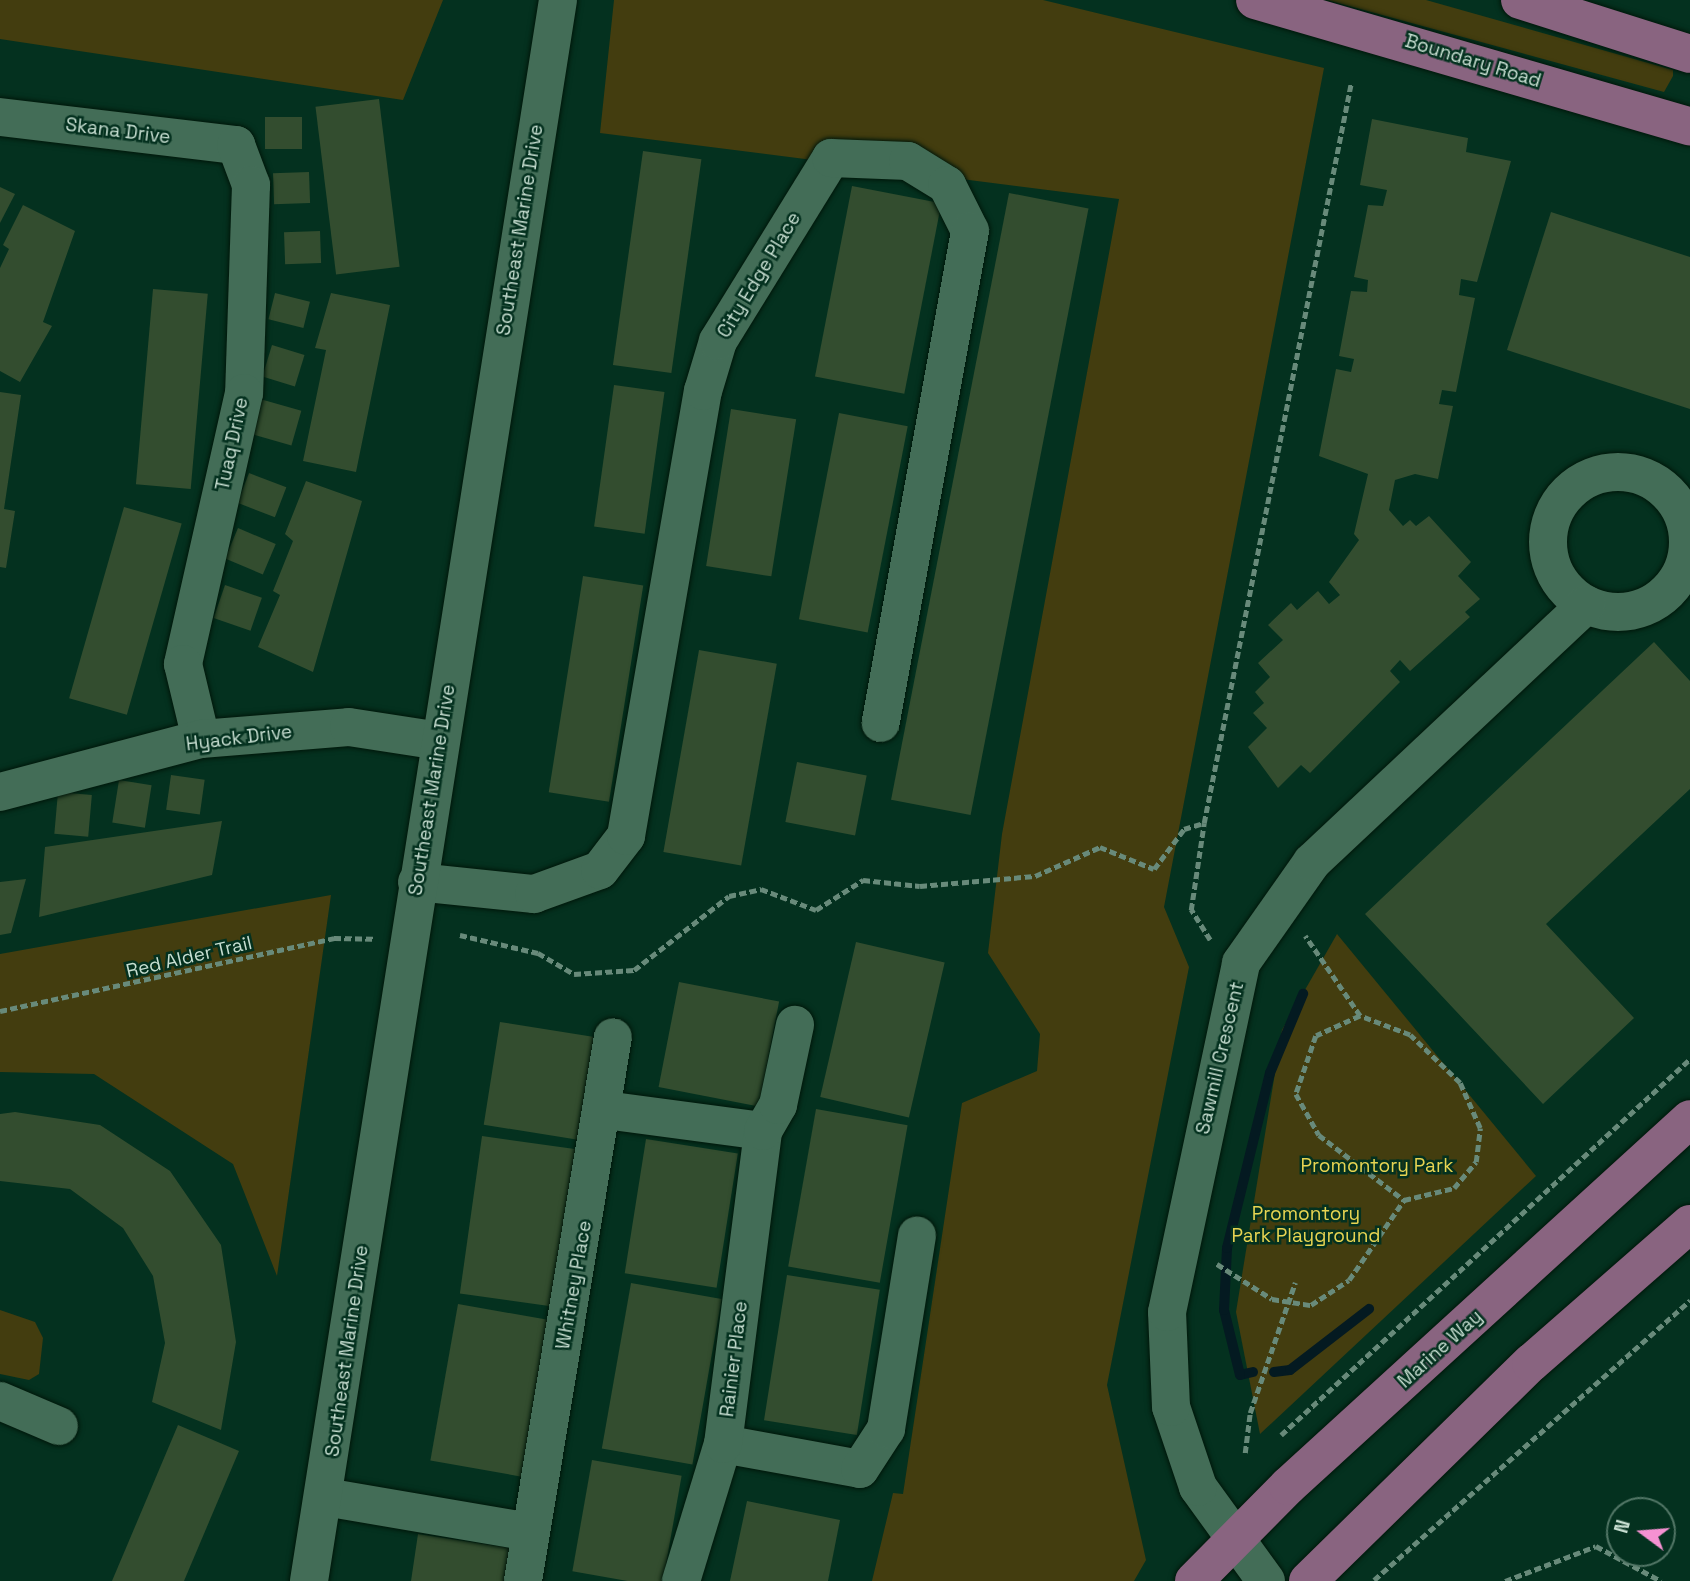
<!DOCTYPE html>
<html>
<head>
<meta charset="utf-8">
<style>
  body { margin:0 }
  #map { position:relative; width:1690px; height:1581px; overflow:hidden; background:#04311f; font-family:"Space Grotesk",sans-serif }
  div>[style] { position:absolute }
  .green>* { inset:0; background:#433d0f }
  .stream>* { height:10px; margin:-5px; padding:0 5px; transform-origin:5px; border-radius:5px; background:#041a21 }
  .building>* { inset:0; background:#334d2f; transform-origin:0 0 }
  .path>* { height:4.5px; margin-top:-2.25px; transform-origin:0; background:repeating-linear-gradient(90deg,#688a7a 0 7px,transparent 0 10.5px) }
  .roads { filter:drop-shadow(0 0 2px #00170a) drop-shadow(0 0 2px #00170a) }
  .minor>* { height:38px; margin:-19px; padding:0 19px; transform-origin:19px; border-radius:19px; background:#436d57 }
  .minor>.ring { margin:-19px; padding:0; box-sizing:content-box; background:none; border:38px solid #436d57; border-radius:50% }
  .major>* { height:38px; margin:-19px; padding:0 19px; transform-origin:19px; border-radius:19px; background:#896480 }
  span { translate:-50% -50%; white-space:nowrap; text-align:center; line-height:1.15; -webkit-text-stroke:5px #04311f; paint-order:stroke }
  .street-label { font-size:19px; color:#c7ded1 }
  .park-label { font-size:19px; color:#e7d452 }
  .north { position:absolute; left:1606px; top:1497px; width:70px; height:70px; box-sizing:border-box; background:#04311f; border:2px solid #527666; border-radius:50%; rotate:286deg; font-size:19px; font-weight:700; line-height:28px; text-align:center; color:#c7ded1 }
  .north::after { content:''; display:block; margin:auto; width:24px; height:32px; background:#f591d2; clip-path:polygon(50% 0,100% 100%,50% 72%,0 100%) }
</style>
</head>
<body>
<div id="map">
  <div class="green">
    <i style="clip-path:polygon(0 0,443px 0,403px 100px,0 39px)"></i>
    <i style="clip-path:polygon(614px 0,1043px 0,1324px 68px,1164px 907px,1189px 967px,1107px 1385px,1146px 1560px,1134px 1581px,872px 1581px,893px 1493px,903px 1494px,962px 1103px,1037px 1071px,1040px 1034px,988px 953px,1002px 834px,1119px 199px,600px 133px)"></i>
    <i style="clip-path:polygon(1327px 0,1426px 0,1673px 70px,1673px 76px,1664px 92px)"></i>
    <i style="clip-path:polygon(331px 895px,277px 1276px,233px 1164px,94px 1074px,0 1072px,0 954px)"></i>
    <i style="clip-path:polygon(1337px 934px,1536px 1176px,1260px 1434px,1236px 1312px,1282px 1030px)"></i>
    <i style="clip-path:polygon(0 1310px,35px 1322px,43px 1338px,39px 1374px,29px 1380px,0 1374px)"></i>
  </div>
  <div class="stream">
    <i style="left:1253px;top:1372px;width:13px;rotate:167deg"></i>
    <i style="left:1240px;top:1375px;width:67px;rotate:-103.8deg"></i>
    <i style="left:1224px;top:1310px;width:62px;rotate:-87.2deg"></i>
    <i style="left:1227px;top:1248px;width:180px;rotate:-76.2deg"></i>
    <i style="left:1270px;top:1073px;width:86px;rotate:-67.3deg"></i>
    <i style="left:1274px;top:1372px;width:16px;rotate:-7deg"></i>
    <i style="left:1290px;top:1370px;width:100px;rotate:-37.7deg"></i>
  </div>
  <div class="building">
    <i style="left:379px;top:99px;width:169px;height:64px;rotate:83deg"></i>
    <i style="left:265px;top:117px;width:37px;height:32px"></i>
    <i style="clip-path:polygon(1372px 119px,1468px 138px,1466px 152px,1511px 161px,1477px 282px,1461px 279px,1459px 295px,1475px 298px,1456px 392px,1442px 390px,1439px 404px,1453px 406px,1438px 479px,1415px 474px,1395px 480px,1389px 510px,1403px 526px,1410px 520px,1416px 526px,1429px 516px,1471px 562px,1458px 576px,1480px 599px,1465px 612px,1470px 617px,1410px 671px,1400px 660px,1390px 671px,1400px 682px,1310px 773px,1301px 765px,1278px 788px,1248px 747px,1267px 728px,1253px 713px,1264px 703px,1255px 692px,1270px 677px,1258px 663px,1283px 640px,1268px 625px,1291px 603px,1297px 610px,1318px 591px,1329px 604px,1340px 595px,1329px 582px,1359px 540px,1354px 534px,1368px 474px,1319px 456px,1336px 369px,1351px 372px,1354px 359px,1339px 356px,1351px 291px,1367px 292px,1368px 280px,1354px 277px,1368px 205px,1383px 206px,1387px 190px,1360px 185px)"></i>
    <i style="left:643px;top:151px;width:59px;height:216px;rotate:8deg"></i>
    <i style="left:309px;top:172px;width:31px;height:36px;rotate:88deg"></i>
    <i style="left:852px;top:186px;width:91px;height:194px;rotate:11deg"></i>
    <i style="clip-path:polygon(0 187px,15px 194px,0 223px)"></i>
    <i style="left:1009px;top:193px;width:81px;height:618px;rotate:11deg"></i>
    <i style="clip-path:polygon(23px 205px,75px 231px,43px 322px,52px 326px,20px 382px,0 371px,0 268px,9px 249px,3px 245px)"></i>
    <i style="clip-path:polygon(1551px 212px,1690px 257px,1690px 409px,1507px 350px)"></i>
    <i style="left:320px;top:231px;width:32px;height:36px;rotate:88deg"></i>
    <i style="left:153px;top:289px;width:55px;height:196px;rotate:5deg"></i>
    <i style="left:275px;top:293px;width:36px;height:27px;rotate:14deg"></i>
    <i style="clip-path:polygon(331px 293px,390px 305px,356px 472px,303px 461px,326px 350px,315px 348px)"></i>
    <i style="left:272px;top:345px;width:34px;height:33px;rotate:17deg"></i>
    <i style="left:614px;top:385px;width:51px;height:143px;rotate:8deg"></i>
    <i style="clip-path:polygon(0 392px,21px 395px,4px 509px,15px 511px,6px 568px,0 567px)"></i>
    <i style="left:260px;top:399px;width:43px;height:36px;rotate:16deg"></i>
    <i style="left:731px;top:409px;width:66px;height:159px;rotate:9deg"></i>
    <i style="left:839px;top:413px;width:70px;height:210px;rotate:11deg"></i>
    <i style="left:249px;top:473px;width:40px;height:32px;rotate:21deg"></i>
    <i style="clip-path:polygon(306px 481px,362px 501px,313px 672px,258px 647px,280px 595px,273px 591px,293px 541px,285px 534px)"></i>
    <i style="left:124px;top:507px;width:60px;height:199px;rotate:16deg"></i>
    <i style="left:238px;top:528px;width:41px;height:33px;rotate:23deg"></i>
    <i style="left:583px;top:576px;width:61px;height:219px;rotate:9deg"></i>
    <i style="left:225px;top:585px;width:39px;height:35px;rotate:19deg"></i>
    <i style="clip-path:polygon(1654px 642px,1690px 681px,1690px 789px,1546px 924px,1634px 1018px,1543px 1104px,1365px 914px)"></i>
    <i style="left:699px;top:650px;width:79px;height:205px;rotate:10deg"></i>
    <i style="left:797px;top:762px;width:71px;height:61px;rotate:11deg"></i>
    <i style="left:171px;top:775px;width:34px;height:35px;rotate:8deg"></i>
    <i style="left:119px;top:780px;width:33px;height:43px;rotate:9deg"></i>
    <i style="left:58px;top:792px;width:34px;height:42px;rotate:5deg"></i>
    <i style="clip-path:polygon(222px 821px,212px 875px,39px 917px,45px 847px)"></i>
    <i style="clip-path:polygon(26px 879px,11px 933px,0 935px,0 882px)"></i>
    <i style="left:856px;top:942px;width:91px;height:159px;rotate:13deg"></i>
    <i style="left:679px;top:982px;width:102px;height:107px;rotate:11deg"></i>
    <i style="left:500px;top:1022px;width:97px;height:104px;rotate:9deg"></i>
    <i style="left:816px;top:1109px;width:93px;height:160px;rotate:10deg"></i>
    <i style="clip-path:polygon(15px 1112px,100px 1125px,170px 1171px,221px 1245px,236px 1342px,221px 1430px,152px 1402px,165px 1343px,153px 1276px,123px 1228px,70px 1189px,0 1181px,0 1114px)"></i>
    <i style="left:482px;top:1136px;width:99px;height:159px;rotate:8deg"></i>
    <i style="left:646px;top:1139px;width:93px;height:136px;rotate:9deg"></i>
    <i style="left:787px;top:1275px;width:94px;height:147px;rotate:9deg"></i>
    <i style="left:631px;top:1283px;width:92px;height:168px;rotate:10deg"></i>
    <i style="left:458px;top:1304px;width:94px;height:159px;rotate:10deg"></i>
    <i style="clip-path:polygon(178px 1425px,239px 1451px,184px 1581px,112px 1581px)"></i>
    <i style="left:592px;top:1460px;width:91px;height:113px;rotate:10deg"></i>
    <i style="clip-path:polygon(747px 1501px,840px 1520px,828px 1581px,730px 1581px)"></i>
    <i style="clip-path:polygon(418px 1534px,510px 1548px,505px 1581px,411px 1581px)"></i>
  </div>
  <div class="path">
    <i style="left:460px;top:935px;width:80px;rotate:13deg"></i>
    <i style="left:538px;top:953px;width:42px;rotate:30.3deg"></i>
    <i style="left:574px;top:974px;width:60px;rotate:-3.8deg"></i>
    <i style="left:634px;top:970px;width:120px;rotate:-37.9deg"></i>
    <i style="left:729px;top:896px;width:33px;rotate:-12deg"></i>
    <i style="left:761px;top:889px;width:59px;rotate:20.9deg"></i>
    <i style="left:816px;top:910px;width:56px;rotate:-32.6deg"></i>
    <i style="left:863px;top:880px;width:57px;rotate:6deg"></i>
    <i style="left:920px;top:886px;width:115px;rotate:-5deg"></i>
    <i style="left:1035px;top:876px;width:71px;rotate:-24deg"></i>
    <i style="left:1100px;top:847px;width:58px;rotate:22.2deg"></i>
    <i style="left:1154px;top:869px;width:50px;rotate:-53.1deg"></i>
    <i style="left:1184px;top:829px;width:21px;rotate:-17deg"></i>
    <i style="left:1210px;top:940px;width:36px;rotate:-122deg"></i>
    <i style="left:1191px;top:910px;width:88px;rotate:-81.5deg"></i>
    <i style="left:1204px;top:823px;width:754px;rotate:-78.76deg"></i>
    <i style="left:0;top:1011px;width:342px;rotate:-12.3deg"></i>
    <i style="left:334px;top:938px;width:39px;rotate:1deg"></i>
    <i style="left:1360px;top:1016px;width:48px;rotate:155.6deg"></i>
    <i style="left:1316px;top:1036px;width:61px;rotate:109deg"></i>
    <i style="left:1296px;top:1094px;width:47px;rotate:60.7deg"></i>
    <i style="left:1319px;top:1135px;width:107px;rotate:37.4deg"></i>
    <i style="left:1217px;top:1264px;width:65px;rotate:32.5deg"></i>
    <i style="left:1272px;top:1299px;width:39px;rotate:9deg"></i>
    <i style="left:1311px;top:1305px;width:45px;rotate:-33.3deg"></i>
    <i style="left:1349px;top:1280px;width:97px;rotate:-55.5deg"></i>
    <i style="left:1404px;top:1200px;width:51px;rotate:-13.5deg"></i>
    <i style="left:1454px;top:1188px;width:34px;rotate:-50deg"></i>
    <i style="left:1476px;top:1162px;width:34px;rotate:-83deg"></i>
    <i style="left:1480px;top:1128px;width:49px;rotate:-114deg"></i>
    <i style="left:1460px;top:1083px;width:69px;rotate:-136.2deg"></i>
    <i style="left:1410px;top:1035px;width:53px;rotate:-159.2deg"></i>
    <i style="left:1360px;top:1016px;width:97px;rotate:-124.5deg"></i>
    <i style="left:1281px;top:1435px;width:556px;rotate:-42.59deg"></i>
    <i style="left:1245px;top:1453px;width:40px;rotate:-82.9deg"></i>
    <i style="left:1250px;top:1413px;width:138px;rotate:-70.9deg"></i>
    <i style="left:1374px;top:1580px;width:422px;rotate:-41.5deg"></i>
    <i style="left:1505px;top:1581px;width:97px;rotate:-21deg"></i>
    <i style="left:1596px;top:1546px;width:74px;rotate:28.3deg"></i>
  </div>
  <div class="roads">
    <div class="minor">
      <i style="left:0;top:117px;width:238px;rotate:6.8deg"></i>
      <i style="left:236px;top:145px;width:43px;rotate:69.4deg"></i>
      <i style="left:251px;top:185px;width:208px;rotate:91.9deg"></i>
      <i style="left:244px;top:393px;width:278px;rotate:102.7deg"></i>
      <i style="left:183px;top:664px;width:77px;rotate:76.5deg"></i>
      <i class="ring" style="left:1548px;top:472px;width:102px;height:102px"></i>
      <i style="left:0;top:792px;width:208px;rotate:-14.8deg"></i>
      <i style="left:201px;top:739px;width:148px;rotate:-4.6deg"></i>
      <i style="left:349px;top:727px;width:92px;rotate:8.7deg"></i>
      <i style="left:417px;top:882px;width:118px;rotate:5.9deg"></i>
      <i style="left:534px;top:894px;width:70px;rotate:-20deg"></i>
      <i style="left:600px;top:870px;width:43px;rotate:-52.6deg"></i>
      <i style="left:626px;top:836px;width:452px;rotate:-80.2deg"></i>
      <i style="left:703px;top:391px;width:52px;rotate:-73.3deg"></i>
      <i style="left:718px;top:341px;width:215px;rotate:-58.3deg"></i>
      <i style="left:831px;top:158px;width:77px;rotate:2.2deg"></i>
      <i style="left:908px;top:161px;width:46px;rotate:31.6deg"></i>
      <i style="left:947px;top:185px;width:51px;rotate:63.4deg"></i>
      <i style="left:970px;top:231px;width:500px;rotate:100.3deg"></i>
      <i style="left:605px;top:1110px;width:159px;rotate:7.6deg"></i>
      <i style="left:0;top:1401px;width:64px;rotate:23deg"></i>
      <i style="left:723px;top:1444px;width:139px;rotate:10.3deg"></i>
      <i style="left:860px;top:1469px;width:48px;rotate:-57deg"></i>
      <i style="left:886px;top:1429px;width:196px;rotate:-80.9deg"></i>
      <i style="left:325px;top:1497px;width:208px;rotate:9.7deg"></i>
      <i style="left:309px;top:1581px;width:1600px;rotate:-81.05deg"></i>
      <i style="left:523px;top:1581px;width:551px;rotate:-80.61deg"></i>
      <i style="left:681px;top:1581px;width:143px;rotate:-73deg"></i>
      <i style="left:723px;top:1444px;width:316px;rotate:-82.7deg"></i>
      <i style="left:763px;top:1131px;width:30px;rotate:-60deg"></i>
      <i style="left:778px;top:1105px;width:82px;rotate:-78deg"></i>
      <i style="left:1266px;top:1581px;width:116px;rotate:-125.9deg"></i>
      <i style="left:1198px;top:1487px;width:84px;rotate:-108.6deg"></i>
      <i style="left:1171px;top:1407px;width:95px;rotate:-92.4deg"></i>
      <i style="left:1167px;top:1312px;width:357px;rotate:-78deg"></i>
      <i style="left:1241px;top:963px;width:123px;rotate:-54.9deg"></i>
      <i style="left:1312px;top:862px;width:376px;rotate:-43.2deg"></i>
    </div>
    <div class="major">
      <i style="left:1255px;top:0;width:453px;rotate:16.2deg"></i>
      <i style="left:1520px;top:0;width:178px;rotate:17.6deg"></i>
      <i style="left:1194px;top:1581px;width:134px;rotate:-45.3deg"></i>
      <i style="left:1288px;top:1486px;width:544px;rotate:-42.39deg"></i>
      <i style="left:1308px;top:1581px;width:312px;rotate:-44.4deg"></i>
      <i style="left:1531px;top:1363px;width:211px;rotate:-41.2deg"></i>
    </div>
  </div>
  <div class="street-label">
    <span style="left:1473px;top:61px;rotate:17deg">Boundary Road</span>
    <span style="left:118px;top:131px;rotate:7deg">Skana Drive</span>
    <span style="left:520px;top:230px;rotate:-81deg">Southeast Marine Drive</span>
    <span style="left:759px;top:275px;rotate:-59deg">City Edge Place</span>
    <span style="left:232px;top:444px;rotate:-78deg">Tuaq Drive</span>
    <span style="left:239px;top:738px;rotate:-7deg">Hyack Drive</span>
    <span style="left:432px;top:790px;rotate:-81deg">Southeast Marine Drive</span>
    <span style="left:189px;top:957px;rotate:-13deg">Red Alder Trail</span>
    <span style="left:1220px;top:1058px;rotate:-77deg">Sawmill Crescent</span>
    <span style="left:574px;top:1285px;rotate:-80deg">Whitney Place</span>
    <span style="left:1440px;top:1349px;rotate:-42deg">Marine Way</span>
    <span style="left:347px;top:1351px;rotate:-82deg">Southeast Marine Drive</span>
    <span style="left:734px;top:1359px;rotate:-83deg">Rainier Place</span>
  </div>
  <div class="park-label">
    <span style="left:1377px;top:1166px">Promontory Park</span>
    <span style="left:1306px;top:1225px">Promontory<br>Park Playground</span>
  </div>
  <div class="north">N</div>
</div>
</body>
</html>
